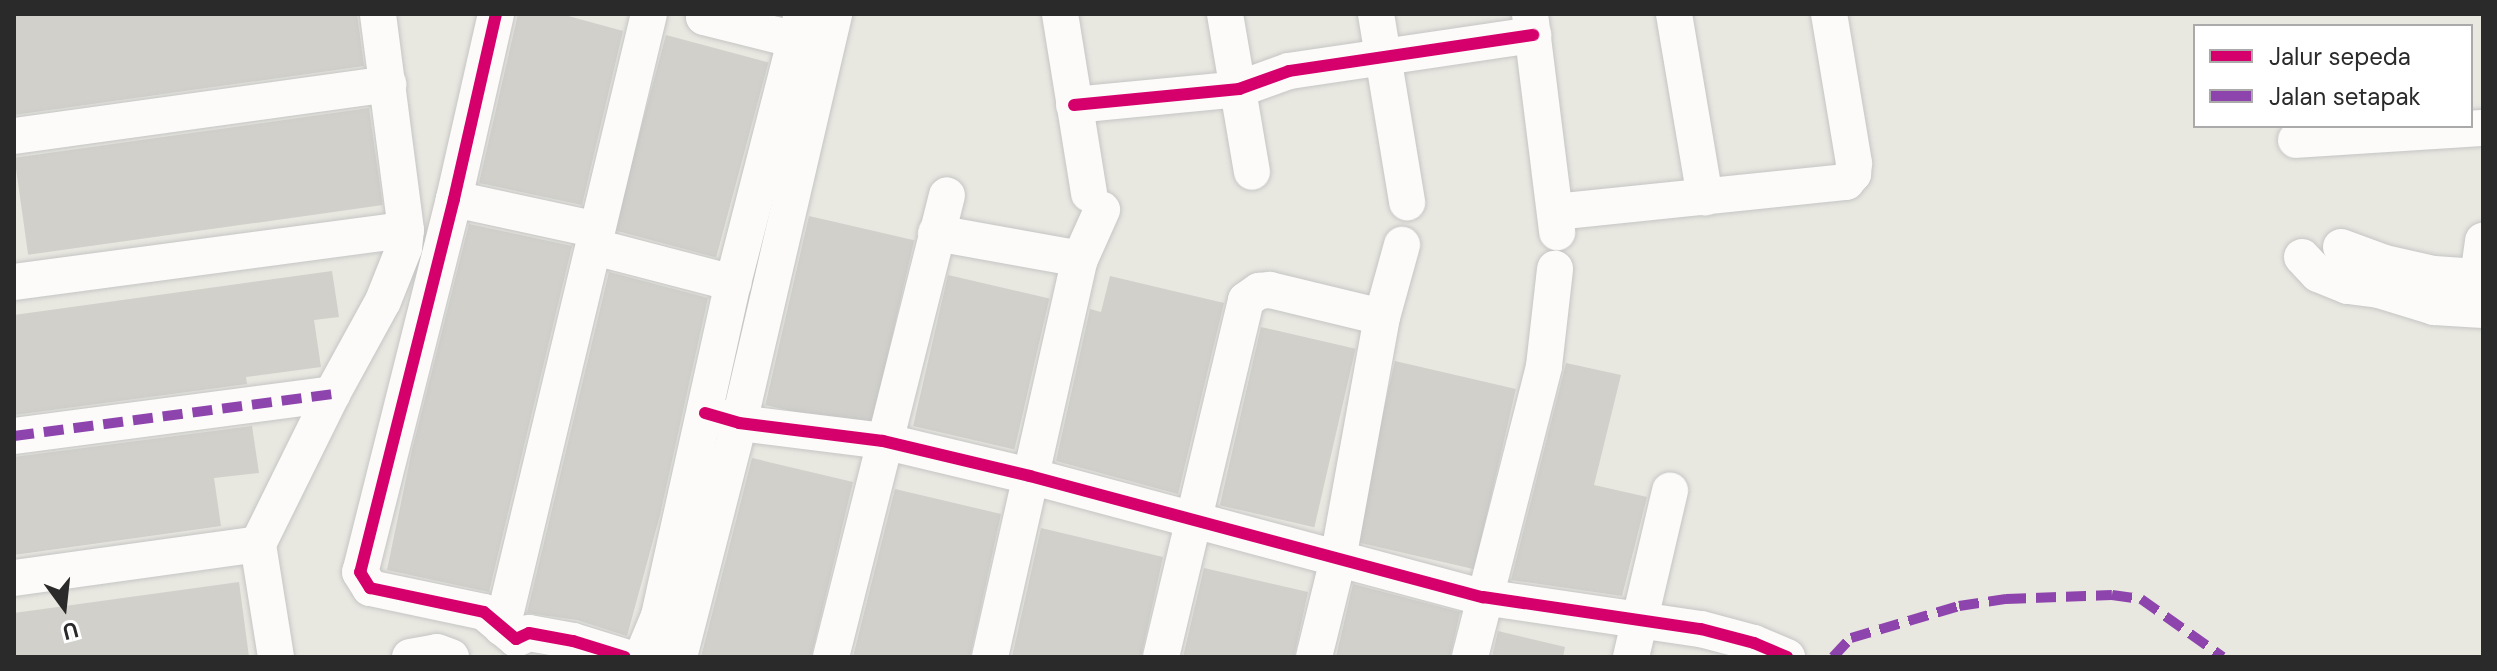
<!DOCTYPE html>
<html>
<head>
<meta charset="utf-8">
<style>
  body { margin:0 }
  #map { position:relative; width:2497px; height:671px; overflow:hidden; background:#e8e7e0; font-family:"DM Sans",sans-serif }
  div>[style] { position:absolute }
  .building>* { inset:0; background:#d1d0cb; transform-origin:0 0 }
  .roads { filter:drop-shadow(0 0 2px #c5c5c5) drop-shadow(0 0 2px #c5c5c5) }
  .minor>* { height:36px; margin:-18px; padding:0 18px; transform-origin:18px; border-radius:18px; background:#fcfbfa }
  .quiet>* { height:10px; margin-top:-5px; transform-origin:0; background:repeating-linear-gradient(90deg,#8e44ad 0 20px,transparent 0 30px) }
  .cycleway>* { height:12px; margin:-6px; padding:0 6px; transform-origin:6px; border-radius:6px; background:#d6006c }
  span { translate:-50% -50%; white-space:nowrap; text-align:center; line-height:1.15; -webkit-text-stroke:6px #fff; paint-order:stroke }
  .frame { position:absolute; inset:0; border:16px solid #2a2a2a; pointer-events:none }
  .legend { position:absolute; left:2193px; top:24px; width:280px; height:104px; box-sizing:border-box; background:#fff; border:2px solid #aaa; margin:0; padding:10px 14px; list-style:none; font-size:24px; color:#2a2a2a }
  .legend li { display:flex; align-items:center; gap:16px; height:40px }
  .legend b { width:40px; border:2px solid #aaa }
  .north { position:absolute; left:24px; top:567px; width:80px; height:80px; -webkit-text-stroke:6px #fff; paint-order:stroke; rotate:165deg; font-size:22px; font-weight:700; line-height:32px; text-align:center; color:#2a2a2a }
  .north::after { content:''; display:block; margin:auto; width:28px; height:36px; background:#2a2a2a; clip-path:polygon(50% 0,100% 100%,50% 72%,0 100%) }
</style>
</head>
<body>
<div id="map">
  <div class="building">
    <i style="clip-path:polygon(14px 14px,357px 14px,364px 66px,14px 115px)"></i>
    <i style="clip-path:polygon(518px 14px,561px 14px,623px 31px,582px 205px,479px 183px)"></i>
    <i style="left:666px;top:35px;width:106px;height:202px;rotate:15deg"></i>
    <i style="left:369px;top:108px;width:98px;height:358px;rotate:82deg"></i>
    <i style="left:809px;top:216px;width:108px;height:194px;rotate:13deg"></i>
    <i style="clip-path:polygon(469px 224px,572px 246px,489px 592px,387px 570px,412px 450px)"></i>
    <i style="clip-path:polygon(332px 271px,339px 317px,314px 320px,321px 367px,246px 377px,247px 384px,14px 415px,14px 315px)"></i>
    <i style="clip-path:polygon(609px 272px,708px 298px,660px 515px,627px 636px,577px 620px,527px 613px)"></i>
    <i style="left:948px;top:275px;width:104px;height:155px;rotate:13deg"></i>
    <i style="clip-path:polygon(1110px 276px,1224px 303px,1178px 494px,1056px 461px,1090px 309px,1101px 312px)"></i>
    <i style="left:1261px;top:327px;width:97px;height:183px;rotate:13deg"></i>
    <i style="left:1395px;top:361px;width:124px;height:185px;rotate:13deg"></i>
    <i style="clip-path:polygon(1566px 363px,1621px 375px,1594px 485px,1647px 497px,1622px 596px,1511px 580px)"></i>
    <i style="clip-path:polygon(252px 426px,259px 473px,214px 478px,221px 526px,14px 555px,14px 457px)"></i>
    <i style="clip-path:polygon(752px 458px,853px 482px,811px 657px,701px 657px)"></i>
    <i style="clip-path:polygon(895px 489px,1001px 514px,970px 657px,853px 657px)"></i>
    <i style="clip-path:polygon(1041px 528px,1163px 557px,1141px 657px,1012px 657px)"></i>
    <i style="clip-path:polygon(1204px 568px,1308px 592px,1294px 657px,1183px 657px)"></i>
    <i style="clip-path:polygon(239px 582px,249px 657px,14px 657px,14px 613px)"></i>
    <i style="clip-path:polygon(1353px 584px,1460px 612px,1450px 657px,1336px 657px)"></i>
    <i style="clip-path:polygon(1498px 631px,1565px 647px,1563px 657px,1492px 657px)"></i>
  </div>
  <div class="roads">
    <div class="minor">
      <i style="left:496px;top:14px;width:190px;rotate:102.8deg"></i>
      <i style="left:454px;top:199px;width:385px;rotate:104.1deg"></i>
      <i style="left:360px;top:572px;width:19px;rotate:58deg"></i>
      <i style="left:370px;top:588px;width:116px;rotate:11.9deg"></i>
      <i style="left:484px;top:612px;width:42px;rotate:40.2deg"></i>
      <i style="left:516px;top:639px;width:14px;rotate:-25deg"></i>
      <i style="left:529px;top:633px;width:45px;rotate:10.3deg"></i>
      <i style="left:573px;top:641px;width:54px;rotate:17.1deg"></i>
      <i style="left:705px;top:14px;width:3px;rotate:108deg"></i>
      <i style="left:704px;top:17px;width:95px;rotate:14deg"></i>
      <i style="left:1060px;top:14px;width:182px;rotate:80.8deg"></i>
      <i style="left:1225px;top:14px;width:160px;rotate:80.3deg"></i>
      <i style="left:1376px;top:14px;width:191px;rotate:80.6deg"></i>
      <i style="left:1530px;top:14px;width:220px;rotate:82.9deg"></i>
      <i style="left:1674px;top:14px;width:186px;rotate:80.4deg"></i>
      <i style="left:1074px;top:105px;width:166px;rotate:-5.5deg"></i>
      <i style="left:1239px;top:89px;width:53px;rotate:-19.8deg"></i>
      <i style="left:1289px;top:71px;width:247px;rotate:-8.4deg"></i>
      <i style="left:14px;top:136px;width:378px;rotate:-7.9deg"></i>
      <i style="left:2296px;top:140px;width:187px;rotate:-3.7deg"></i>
      <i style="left:454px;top:199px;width:146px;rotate:12.2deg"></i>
      <i style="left:1555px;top:212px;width:293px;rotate:-5.9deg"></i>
      <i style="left:1846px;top:182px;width:11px;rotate:-49deg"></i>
      <i style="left:1853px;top:174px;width:11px;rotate:-85deg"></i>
      <i style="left:1854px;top:163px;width:151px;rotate:-99.5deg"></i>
      <i style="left:936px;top:233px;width:146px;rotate:10.2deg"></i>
      <i style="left:595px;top:247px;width:143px;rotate:14.6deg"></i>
      <i style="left:2341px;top:247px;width:47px;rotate:20deg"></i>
      <i style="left:2385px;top:263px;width:50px;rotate:12.7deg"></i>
      <i style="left:2434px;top:274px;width:44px;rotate:3.9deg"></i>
      <i style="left:2302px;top:257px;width:23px;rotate:47deg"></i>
      <i style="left:2318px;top:274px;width:32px;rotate:22deg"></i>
      <i style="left:2348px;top:286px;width:31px;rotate:7deg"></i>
      <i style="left:2379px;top:290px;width:58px;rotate:17.2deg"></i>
      <i style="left:2434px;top:307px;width:49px;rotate:3.5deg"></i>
      <i style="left:14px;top:282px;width:395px;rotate:-7.6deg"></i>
      <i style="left:2475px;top:299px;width:59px;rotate:-82.1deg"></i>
      <i style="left:705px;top:413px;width:35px;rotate:16deg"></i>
      <i style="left:739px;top:423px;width:145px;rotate:7.1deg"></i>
      <i style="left:883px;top:441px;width:151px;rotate:13.4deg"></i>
      <i style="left:1030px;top:476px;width:469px;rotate:15deg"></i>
      <i style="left:1483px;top:597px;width:220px;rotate:8.4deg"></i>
      <i style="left:1701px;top:629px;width:55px;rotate:14.8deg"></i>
      <i style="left:1754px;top:643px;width:36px;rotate:23deg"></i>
      <i style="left:14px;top:436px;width:321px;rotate:-7.5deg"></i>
      <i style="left:14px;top:578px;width:246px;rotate:-7.9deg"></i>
      <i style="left:502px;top:628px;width:631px;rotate:-76.54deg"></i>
      <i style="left:276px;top:657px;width:114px;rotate:-99.1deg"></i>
      <i style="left:258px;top:544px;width:167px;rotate:-63.7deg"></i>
      <i style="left:332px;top:394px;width:106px;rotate:-61.3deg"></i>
      <i style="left:383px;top:301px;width:57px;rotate:-68.4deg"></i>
      <i style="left:404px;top:248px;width:18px;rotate:-84deg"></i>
      <i style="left:406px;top:230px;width:218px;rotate:-97.4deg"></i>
      <i style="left:410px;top:657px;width:27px;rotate:-10deg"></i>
      <i style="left:437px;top:652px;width:15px;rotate:20deg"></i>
      <i style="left:642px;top:657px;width:44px;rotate:-67.5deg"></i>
      <i style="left:659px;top:616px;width:341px;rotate:-77.5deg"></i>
      <i style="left:733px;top:283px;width:278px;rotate:-75.6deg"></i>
      <i style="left:679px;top:657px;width:242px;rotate:-75.6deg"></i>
      <i style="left:739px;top:423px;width:420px;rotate:-76.9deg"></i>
      <i style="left:831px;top:657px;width:476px;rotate:-75.9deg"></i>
      <i style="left:990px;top:657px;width:408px;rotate:-77.3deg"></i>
      <i style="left:1080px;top:259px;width:54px;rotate:-65.8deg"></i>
      <i style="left:1161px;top:657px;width:367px;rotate:-76.6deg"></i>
      <i style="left:1246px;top:300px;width:16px;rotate:-35deg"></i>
      <i style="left:1259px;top:291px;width:11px;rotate:-5deg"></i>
      <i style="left:1270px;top:290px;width:115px;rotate:13.6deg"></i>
      <i style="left:1314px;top:657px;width:101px;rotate:-76.2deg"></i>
      <i style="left:1338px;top:559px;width:246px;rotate:-79.7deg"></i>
      <i style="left:1382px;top:317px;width:75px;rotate:-74.5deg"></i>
      <i style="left:1470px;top:657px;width:300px;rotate:-75.7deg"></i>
      <i style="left:1544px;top:366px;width:98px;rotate:-83.5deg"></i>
      <i style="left:1631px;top:657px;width:171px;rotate:-76.8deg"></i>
    </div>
  </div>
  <div class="quiet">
    <i style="left:14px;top:436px;width:321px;rotate:-7.5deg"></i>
    <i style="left:1833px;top:657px;width:26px;rotate:-47deg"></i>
    <i style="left:1851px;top:638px;width:113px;rotate:-16.5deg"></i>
    <i style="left:1959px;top:606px;width:48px;rotate:-8.5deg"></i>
    <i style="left:2006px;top:599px;width:106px;rotate:-2.2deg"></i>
    <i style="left:2112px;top:595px;width:29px;rotate:8deg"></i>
    <i style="left:2141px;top:599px;width:100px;rotate:35.3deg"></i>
  </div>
  <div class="cycleway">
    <i style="left:496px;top:14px;width:190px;rotate:102.8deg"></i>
    <i style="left:454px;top:199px;width:385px;rotate:104.1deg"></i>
    <i style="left:360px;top:572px;width:19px;rotate:58deg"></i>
    <i style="left:370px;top:588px;width:116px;rotate:11.9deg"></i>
    <i style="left:484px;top:612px;width:42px;rotate:40.2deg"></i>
    <i style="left:516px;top:639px;width:14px;rotate:-25deg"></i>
    <i style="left:529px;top:633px;width:45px;rotate:10.3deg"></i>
    <i style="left:573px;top:641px;width:54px;rotate:17.1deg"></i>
    <i style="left:1074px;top:105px;width:166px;rotate:-5.5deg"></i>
    <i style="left:1239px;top:89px;width:53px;rotate:-19.8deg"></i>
    <i style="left:1289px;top:71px;width:247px;rotate:-8.4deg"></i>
    <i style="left:705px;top:413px;width:35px;rotate:16deg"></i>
    <i style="left:739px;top:423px;width:145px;rotate:7.1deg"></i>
    <i style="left:883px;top:441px;width:151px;rotate:13.4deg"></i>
    <i style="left:1030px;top:476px;width:469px;rotate:15deg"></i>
    <i style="left:1483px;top:597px;width:220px;rotate:8.4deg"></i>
    <i style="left:1701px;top:629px;width:55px;rotate:14.8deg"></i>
    <i style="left:1754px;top:643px;width:36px;rotate:23deg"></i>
  </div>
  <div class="frame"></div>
  <ul class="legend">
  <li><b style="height:10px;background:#d6006c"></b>Jalur sepeda</li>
  <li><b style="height:10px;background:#8e44ad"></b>Jalan setapak</li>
  </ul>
  <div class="north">U</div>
</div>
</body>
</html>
